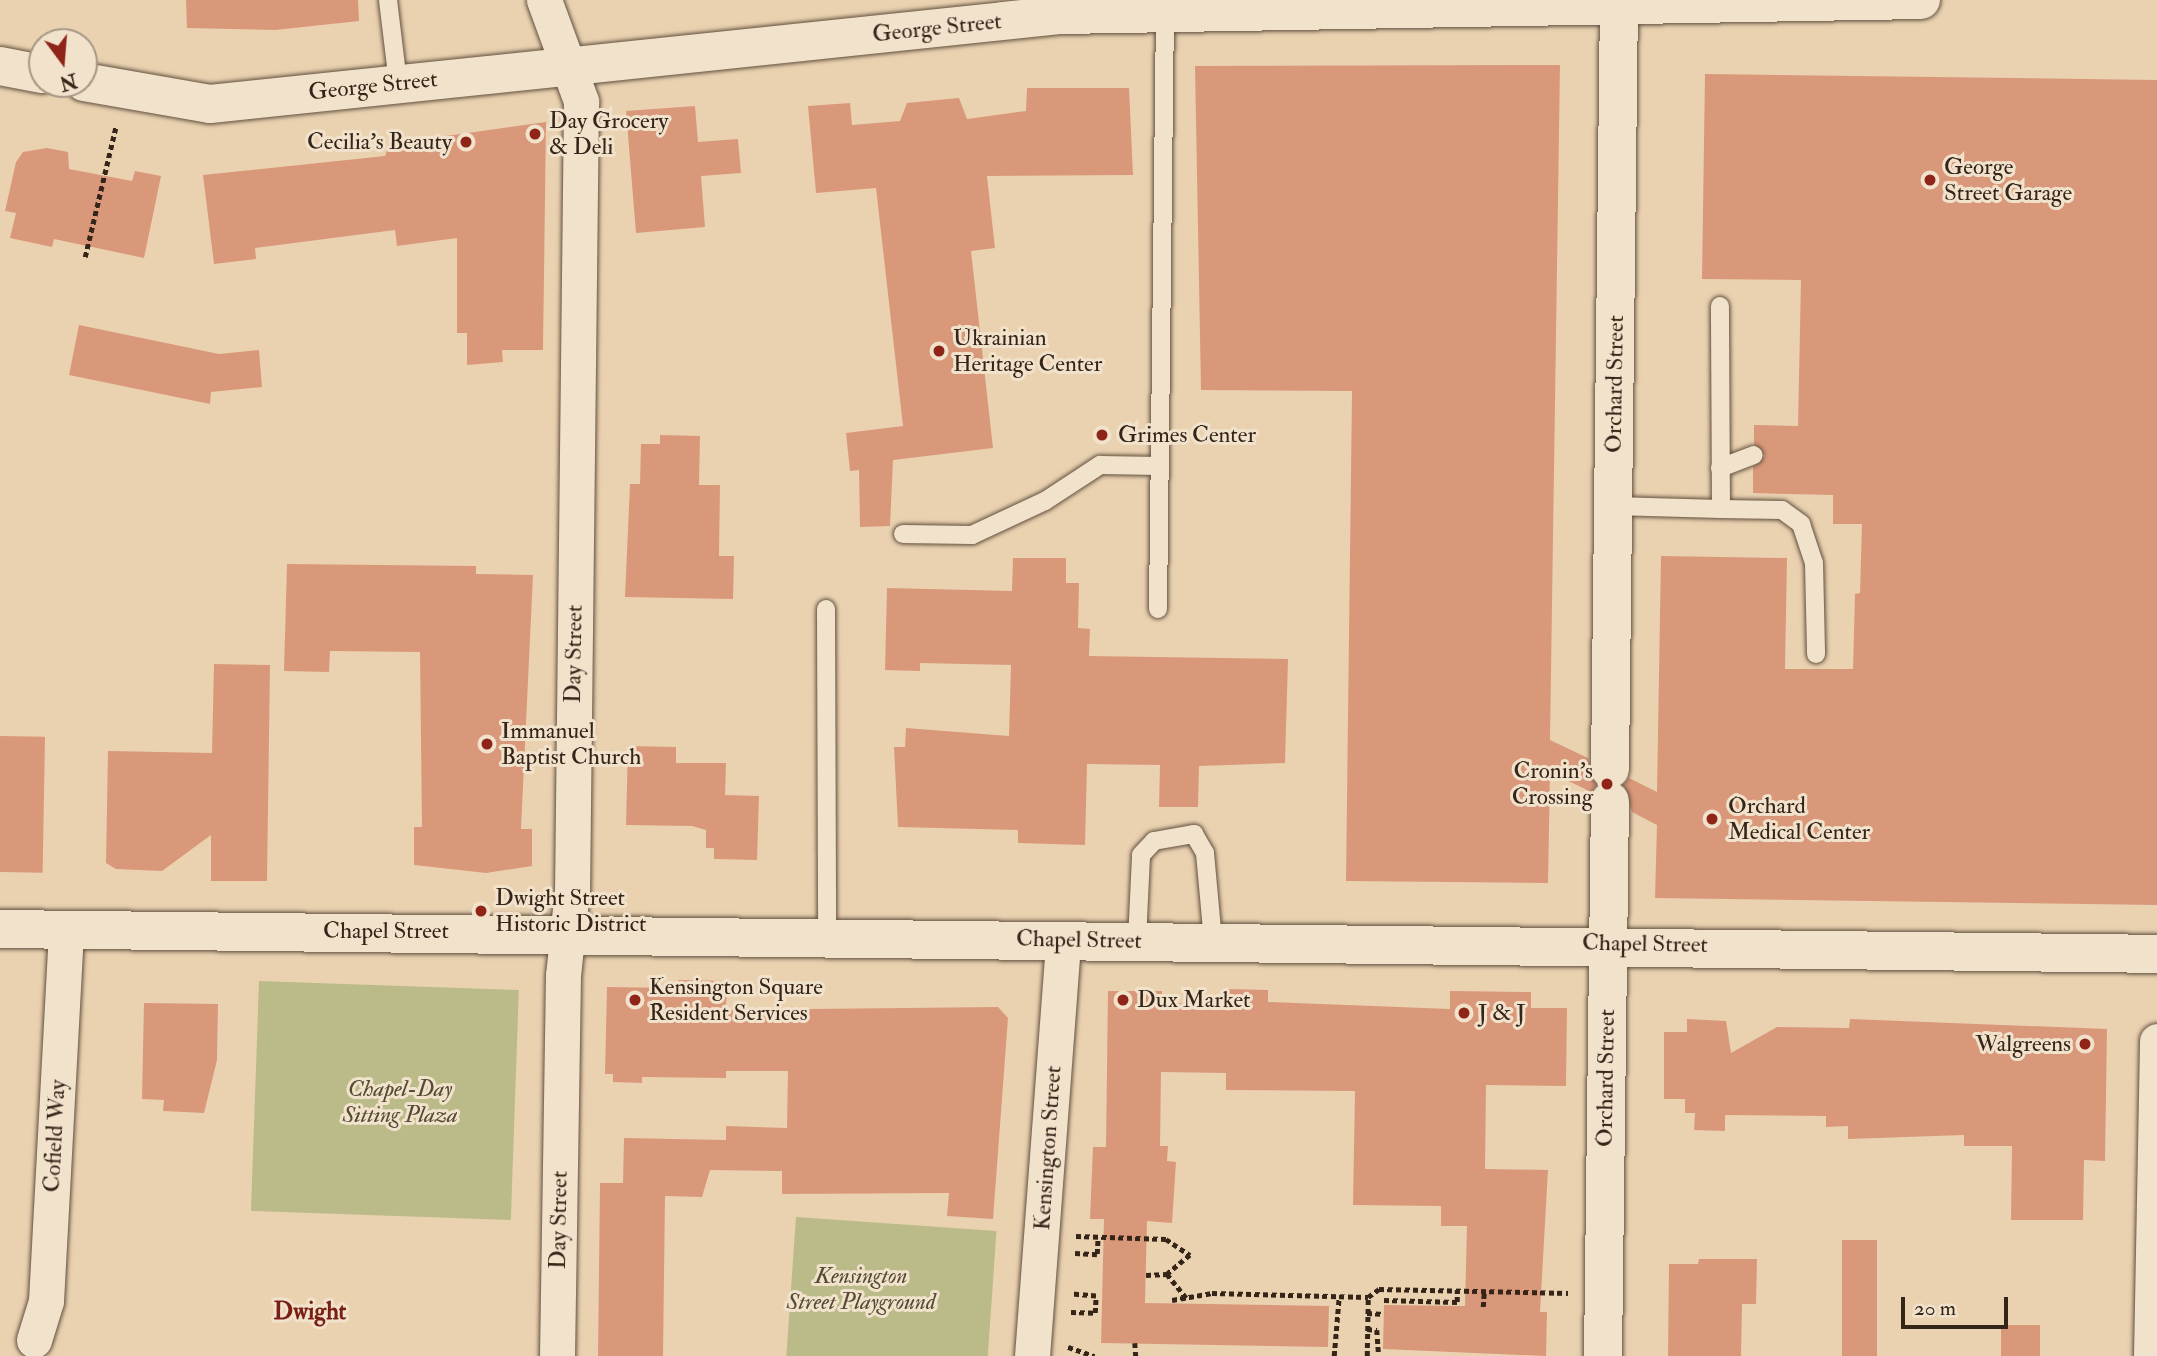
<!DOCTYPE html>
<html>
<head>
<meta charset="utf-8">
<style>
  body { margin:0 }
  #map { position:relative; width:2157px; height:1356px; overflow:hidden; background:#ead2b1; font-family:"IM FELL Double Pica",serif }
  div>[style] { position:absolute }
  .green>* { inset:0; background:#bbbb89; transform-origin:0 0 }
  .building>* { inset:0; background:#da987b; transform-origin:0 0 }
  .path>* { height:4.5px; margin-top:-2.25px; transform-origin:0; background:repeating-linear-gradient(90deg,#352418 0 5px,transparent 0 8.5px) }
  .roads { filter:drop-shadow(0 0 2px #62503e) drop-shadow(0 0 2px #62503e) }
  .lane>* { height:18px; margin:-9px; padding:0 9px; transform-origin:9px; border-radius:9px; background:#f1e2cc }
  .street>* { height:35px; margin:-17.5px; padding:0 17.5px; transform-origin:17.5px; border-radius:17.5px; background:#f1e2cc }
  .secondary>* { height:38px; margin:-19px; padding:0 19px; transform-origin:19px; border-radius:19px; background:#f1e2cc }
  .dots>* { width:19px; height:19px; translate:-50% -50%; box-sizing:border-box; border:4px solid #f1e2cc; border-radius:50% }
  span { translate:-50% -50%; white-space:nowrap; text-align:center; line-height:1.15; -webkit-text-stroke:6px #f1e2cc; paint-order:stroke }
  .street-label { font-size:23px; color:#352418 }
  .poi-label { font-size:23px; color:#352418 }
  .left { translate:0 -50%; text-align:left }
  .right { translate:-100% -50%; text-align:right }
  .park-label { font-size:23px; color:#564a34; font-style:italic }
  .neighbourhood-label { font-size:24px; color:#7a1f14; font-weight:700 }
  .north { position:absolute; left:28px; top:28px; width:70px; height:70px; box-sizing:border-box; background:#f1e2cc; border:2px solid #a69684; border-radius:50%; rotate:164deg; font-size:19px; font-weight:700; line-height:28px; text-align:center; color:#352418 }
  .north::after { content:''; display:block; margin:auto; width:24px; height:32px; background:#8f2418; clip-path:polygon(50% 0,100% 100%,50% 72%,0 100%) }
  .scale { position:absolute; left:1901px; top:1297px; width:107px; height:32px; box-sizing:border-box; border:4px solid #352418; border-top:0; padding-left:9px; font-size:21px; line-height:24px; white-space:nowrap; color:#352418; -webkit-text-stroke:5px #f1e2cc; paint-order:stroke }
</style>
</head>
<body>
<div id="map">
  <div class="green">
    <i style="left:259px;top:981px;width:260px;height:230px;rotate:2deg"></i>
    <i style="left:796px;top:1217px;width:201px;height:139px;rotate:4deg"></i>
  </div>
  <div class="building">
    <i style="clip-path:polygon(186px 0,358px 0,359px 21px,275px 30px,187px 28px)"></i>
    <i style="clip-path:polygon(1560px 65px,1550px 740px,1588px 758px,1596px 785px,1591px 792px,1550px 772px,1548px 883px,1346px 881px,1352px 391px,1201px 390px,1195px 66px)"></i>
    <i style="clip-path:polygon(1705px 74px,2157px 80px,2157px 905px,1655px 898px,1657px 825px,1632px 812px,1624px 785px,1629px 778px,1657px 792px,1661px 556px,1787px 558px,1785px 669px,1853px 669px,1855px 594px,1860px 593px,1862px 524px,1833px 524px,1833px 495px,1753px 493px,1753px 467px,1765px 456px,1754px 444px,1754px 425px,1798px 426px,1801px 280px,1702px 279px)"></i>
    <i style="clip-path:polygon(1027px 88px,1129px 88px,1133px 175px,987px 176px,995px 248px,971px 251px,993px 448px,893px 460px,890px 526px,860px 527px,859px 470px,850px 471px,846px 433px,903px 426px,876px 188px,816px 193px,808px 106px,850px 103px,852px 125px,900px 121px,907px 103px,959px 98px,967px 119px,1026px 111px)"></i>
    <i style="clip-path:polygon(695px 106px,698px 142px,738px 139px,741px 173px,701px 176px,705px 227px,636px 233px,626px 111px)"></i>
    <i style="clip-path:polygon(546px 122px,543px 350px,502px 350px,503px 362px,467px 365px,467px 333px,457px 333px,457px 238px,397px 246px,395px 230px,255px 248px,256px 259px,214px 264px,203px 175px,385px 156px,389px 144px)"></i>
    <i style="clip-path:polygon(47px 148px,68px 152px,69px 169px,132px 181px,135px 171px,161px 176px,144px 258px,54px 239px,52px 247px,10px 238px,16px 213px,5px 211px,16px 162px,23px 152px)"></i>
    <i style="clip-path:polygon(79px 325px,219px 354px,259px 350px,262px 387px,211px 392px,210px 404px,69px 375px)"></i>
    <i style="clip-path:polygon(660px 435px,700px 436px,699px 485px,720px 485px,719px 556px,734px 556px,733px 599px,625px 597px,630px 484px,640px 484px,641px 444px,660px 444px)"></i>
    <i style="clip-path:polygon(1013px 558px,1066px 558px,1066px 583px,1079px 583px,1078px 628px,1090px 629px,1089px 656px,1288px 659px,1285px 763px,1199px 766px,1198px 807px,1159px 807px,1160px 765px,1087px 764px,1085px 845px,1018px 843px,1018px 830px,898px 827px,894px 747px,905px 747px,906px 728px,1009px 736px,1011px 665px,920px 663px,920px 671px,885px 670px,887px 588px,1012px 591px)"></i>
    <i style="clip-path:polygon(287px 564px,476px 566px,476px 574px,533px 575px,521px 829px,532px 829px,532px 866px,486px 873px,414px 865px,414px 827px,422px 827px,420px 652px,330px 651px,329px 672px,284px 671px)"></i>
    <i style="clip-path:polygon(214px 664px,270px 665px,267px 881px,211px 881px,211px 835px,162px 871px,116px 869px,106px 863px,108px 751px,212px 753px)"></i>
    <i style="left:0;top:736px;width:45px;height:136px;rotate:1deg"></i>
    <i style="clip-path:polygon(628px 746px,676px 747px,676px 763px,726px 763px,725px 795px,759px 796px,757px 860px,714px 859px,714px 848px,706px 848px,706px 830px,692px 826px,626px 825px)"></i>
    <i style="clip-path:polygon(678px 980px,727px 981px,726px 1010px,998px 1007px,1008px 1018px,993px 1219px,947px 1216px,949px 1193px,782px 1194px,782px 1171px,710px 1170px,702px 1197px,665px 1196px,663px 1356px,598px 1356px,600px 1183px,623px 1183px,624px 1138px,726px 1140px,726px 1126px,787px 1128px,788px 1071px,726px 1071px,726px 1078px,642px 1077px,642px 1083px,613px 1082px,613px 1074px,605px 1074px,607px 987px,678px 988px)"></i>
    <i style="clip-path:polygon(1228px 989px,1268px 990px,1268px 1002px,1450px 1009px,1450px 991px,1531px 992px,1531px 1008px,1567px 1008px,1566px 1086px,1486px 1085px,1485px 1169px,1548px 1170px,1540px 1312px,1547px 1312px,1546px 1356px,1383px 1349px,1384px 1305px,1465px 1306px,1467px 1226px,1441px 1226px,1441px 1206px,1353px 1205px,1355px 1091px,1226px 1090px,1226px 1073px,1161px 1072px,1160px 1146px,1168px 1146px,1167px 1161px,1176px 1162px,1172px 1223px,1147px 1221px,1145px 1303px,1329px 1306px,1328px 1347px,1101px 1343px,1104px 1219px,1090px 1219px,1093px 1147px,1106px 1147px,1108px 991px,1162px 991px,1162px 1003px,1227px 1004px)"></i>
    <i style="clip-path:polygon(144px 1003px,218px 1004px,217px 1060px,204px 1113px,163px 1111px,164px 1100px,142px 1099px)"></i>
    <i style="clip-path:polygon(1687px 1019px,1726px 1021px,1731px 1053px,1777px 1027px,1849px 1028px,1850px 1019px,2107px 1029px,2105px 1161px,2084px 1160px,2083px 1220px,2011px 1220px,2012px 1146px,1964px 1146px,1964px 1135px,1848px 1139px,1848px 1126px,1826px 1127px,1826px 1116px,1725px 1115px,1725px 1131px,1694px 1130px,1695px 1113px,1685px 1113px,1685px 1099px,1664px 1099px,1664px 1032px,1687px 1032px)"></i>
    <i style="left:1842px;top:1240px;width:35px;height:116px"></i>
    <i style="clip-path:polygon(1699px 1259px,1757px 1259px,1756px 1304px,1742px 1304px,1741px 1356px,1668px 1356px,1669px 1264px,1698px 1264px)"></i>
    <i style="left:2001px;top:1325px;width:39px;height:31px"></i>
  </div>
  <div class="path">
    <i style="left:85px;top:257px;width:135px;rotate:-76.7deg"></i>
    <i style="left:1076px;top:1236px;width:90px;rotate:1.9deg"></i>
    <i style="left:1166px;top:1239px;width:29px;rotate:34deg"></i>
    <i style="left:1190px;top:1255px;width:30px;rotate:140deg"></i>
    <i style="left:1167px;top:1274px;width:32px;rotate:51deg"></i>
    <i style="left:1075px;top:1253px;width:22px;rotate:3deg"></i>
    <i style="left:1097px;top:1254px;width:17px;rotate:-87deg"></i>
    <i style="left:1146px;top:1275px;width:21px;rotate:-3deg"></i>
    <i style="left:1172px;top:1300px;width:41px;rotate:-9.9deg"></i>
    <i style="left:1212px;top:1293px;width:156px;rotate:1.5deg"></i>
    <i style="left:1384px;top:1300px;width:73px;rotate:1.6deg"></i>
    <i style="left:1457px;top:1302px;width:12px;rotate:-90deg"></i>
    <i style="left:1483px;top:1307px;width:16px;rotate:-86deg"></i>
    <i style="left:1071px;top:1312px;width:24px;rotate:2deg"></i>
    <i style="left:1095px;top:1313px;width:17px;rotate:-87deg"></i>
    <i style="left:1096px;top:1296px;width:24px;rotate:-175deg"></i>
    <i style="left:1367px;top:1313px;width:17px;rotate:3deg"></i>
    <i style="left:1367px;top:1329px;width:10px;rotate:6deg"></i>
    <i style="left:1377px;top:1330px;width:26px;rotate:86deg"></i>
    <i style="left:1135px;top:1343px;width:13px;rotate:86deg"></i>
    <i style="left:1068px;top:1347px;width:28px;rotate:19deg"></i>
    <i style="left:1334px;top:1356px;width:59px;rotate:-85.2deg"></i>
    <i style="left:1367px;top:1356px;width:59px;rotate:-89deg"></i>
    <i style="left:1368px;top:1297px;width:14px;rotate:-36deg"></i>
    <i style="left:1379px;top:1289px;width:189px;rotate:1.2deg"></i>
  </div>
  <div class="roads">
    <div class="lane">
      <i style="left:388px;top:0;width:84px;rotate:83.1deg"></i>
      <i style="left:1720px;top:468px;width:36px;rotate:-21deg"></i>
      <i style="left:1613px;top:506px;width:108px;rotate:1.6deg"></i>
      <i style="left:1721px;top:509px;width:203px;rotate:-90.3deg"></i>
      <i style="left:1721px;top:509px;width:61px;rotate:0.9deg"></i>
      <i style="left:1782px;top:510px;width:24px;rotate:36deg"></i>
      <i style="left:1801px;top:524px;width:41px;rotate:71.6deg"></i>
      <i style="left:1814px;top:563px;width:91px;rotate:88.7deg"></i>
      <i style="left:903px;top:534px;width:69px;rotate:0.8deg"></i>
      <i style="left:972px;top:535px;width:81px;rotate:-25deg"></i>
      <i style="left:1045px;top:501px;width:66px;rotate:-33.2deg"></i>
      <i style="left:1100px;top:465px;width:60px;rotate:1deg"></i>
      <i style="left:826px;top:609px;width:327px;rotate:89.8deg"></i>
      <i style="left:1158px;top:609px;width:595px;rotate:-89.33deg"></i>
      <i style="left:1137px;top:941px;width:86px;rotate:-87.3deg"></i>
      <i style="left:1141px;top:855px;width:19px;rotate:-47deg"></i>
      <i style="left:1154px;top:841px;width:41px;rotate:-9.9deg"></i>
      <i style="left:1194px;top:834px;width:22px;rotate:60deg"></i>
      <i style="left:1205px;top:853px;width:88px;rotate:84.8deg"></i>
    </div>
    <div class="street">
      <i style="left:544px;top:0;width:108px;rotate:69.9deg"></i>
      <i style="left:581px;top:101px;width:789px;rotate:90.65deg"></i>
      <i style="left:572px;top:890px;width:85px;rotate:96deg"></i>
      <i style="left:563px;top:975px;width:381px;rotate:90.9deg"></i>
      <i style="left:34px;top:1340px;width:41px;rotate:-72.9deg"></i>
      <i style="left:46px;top:1301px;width:372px;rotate:-86.9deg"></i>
      <i style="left:1032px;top:1356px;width:417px;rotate:-85.7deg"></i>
      <i style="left:2151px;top:1356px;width:315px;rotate:-88.9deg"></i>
    </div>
    <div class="secondary">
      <i style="left:0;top:66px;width:43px;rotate:10.8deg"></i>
      <i style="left:84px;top:82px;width:128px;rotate:9.9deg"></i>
      <i style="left:210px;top:104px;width:856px;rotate:-5.97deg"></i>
      <i style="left:1061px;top:15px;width:860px;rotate:-1deg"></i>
      <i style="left:1610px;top:769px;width:769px;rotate:-89.33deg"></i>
      <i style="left:0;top:929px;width:2157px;rotate:0.66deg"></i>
      <i style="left:1603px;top:1356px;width:555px;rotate:-89.28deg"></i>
    </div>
  </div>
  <div class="dots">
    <i style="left:535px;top:134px;background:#8f2418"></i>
    <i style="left:466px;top:142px;background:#8f2418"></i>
    <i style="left:1930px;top:180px;background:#8f2418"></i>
    <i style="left:939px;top:351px;background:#8f2418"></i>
    <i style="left:1102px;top:435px;background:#8f2418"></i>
    <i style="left:487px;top:744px;background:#8f2418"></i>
    <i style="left:1607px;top:784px;background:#8f2418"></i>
    <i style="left:1712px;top:819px;background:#8f2418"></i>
    <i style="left:481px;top:911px;background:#8f2418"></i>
    <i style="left:635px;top:1000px;background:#8f2418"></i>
    <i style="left:1123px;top:1000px;background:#8f2418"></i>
    <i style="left:1464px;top:1013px;background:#8f2418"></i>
    <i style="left:2085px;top:1044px;background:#8f2418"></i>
  </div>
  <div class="street-label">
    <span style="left:937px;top:28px;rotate:-6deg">George Street</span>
    <span style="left:373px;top:86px;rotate:-6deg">George Street</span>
    <span style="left:1615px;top:384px;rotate:-89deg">Orchard Street</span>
    <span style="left:574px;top:654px;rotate:-89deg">Day Street</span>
    <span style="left:386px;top:931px">Chapel Street</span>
    <span style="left:1079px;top:940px;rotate:1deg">Chapel Street</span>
    <span style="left:1645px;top:944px;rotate:1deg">Chapel Street</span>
    <span style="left:1606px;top:1078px;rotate:-89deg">Orchard Street</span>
    <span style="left:55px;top:1136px;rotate:-87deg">Cofield Way</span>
    <span style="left:1048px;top:1148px;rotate:-86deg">Kensington Street</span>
    <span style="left:559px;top:1220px;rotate:-89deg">Day Street</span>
  </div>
  <div class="poi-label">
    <span class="left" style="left:549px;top:134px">Day Grocery<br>&amp; Deli</span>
    <span class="right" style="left:452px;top:142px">Cecilia's Beauty</span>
    <span class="left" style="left:1944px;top:180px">George<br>Street Garage</span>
    <span class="left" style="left:953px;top:351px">Ukrainian<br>Heritage Center</span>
    <span class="left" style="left:1118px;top:435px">Grimes Center</span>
    <span class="left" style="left:501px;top:744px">Immanuel<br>Baptist Church</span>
    <span class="right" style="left:1593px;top:784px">Cronin's<br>Crossing</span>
    <span class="left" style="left:1728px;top:819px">Orchard<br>Medical Center</span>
    <span class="left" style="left:495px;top:911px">Dwight Street<br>Historic District</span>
    <span class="left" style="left:649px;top:1000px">Kensington Square<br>Resident Services</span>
    <span class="left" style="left:1137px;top:1000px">Dux Market</span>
    <span class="left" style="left:1478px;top:1013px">J &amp; J</span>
    <span class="right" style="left:2071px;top:1044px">Walgreens</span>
  </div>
  <div class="park-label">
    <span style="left:400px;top:1102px">Chapel-Day<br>Sitting Plaza</span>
    <span style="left:861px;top:1289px">Kensington<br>Street Playground</span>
  </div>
  <div class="neighbourhood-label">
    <span style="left:310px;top:1312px">Dwight</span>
  </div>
  <div class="north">N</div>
  <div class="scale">20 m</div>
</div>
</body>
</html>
